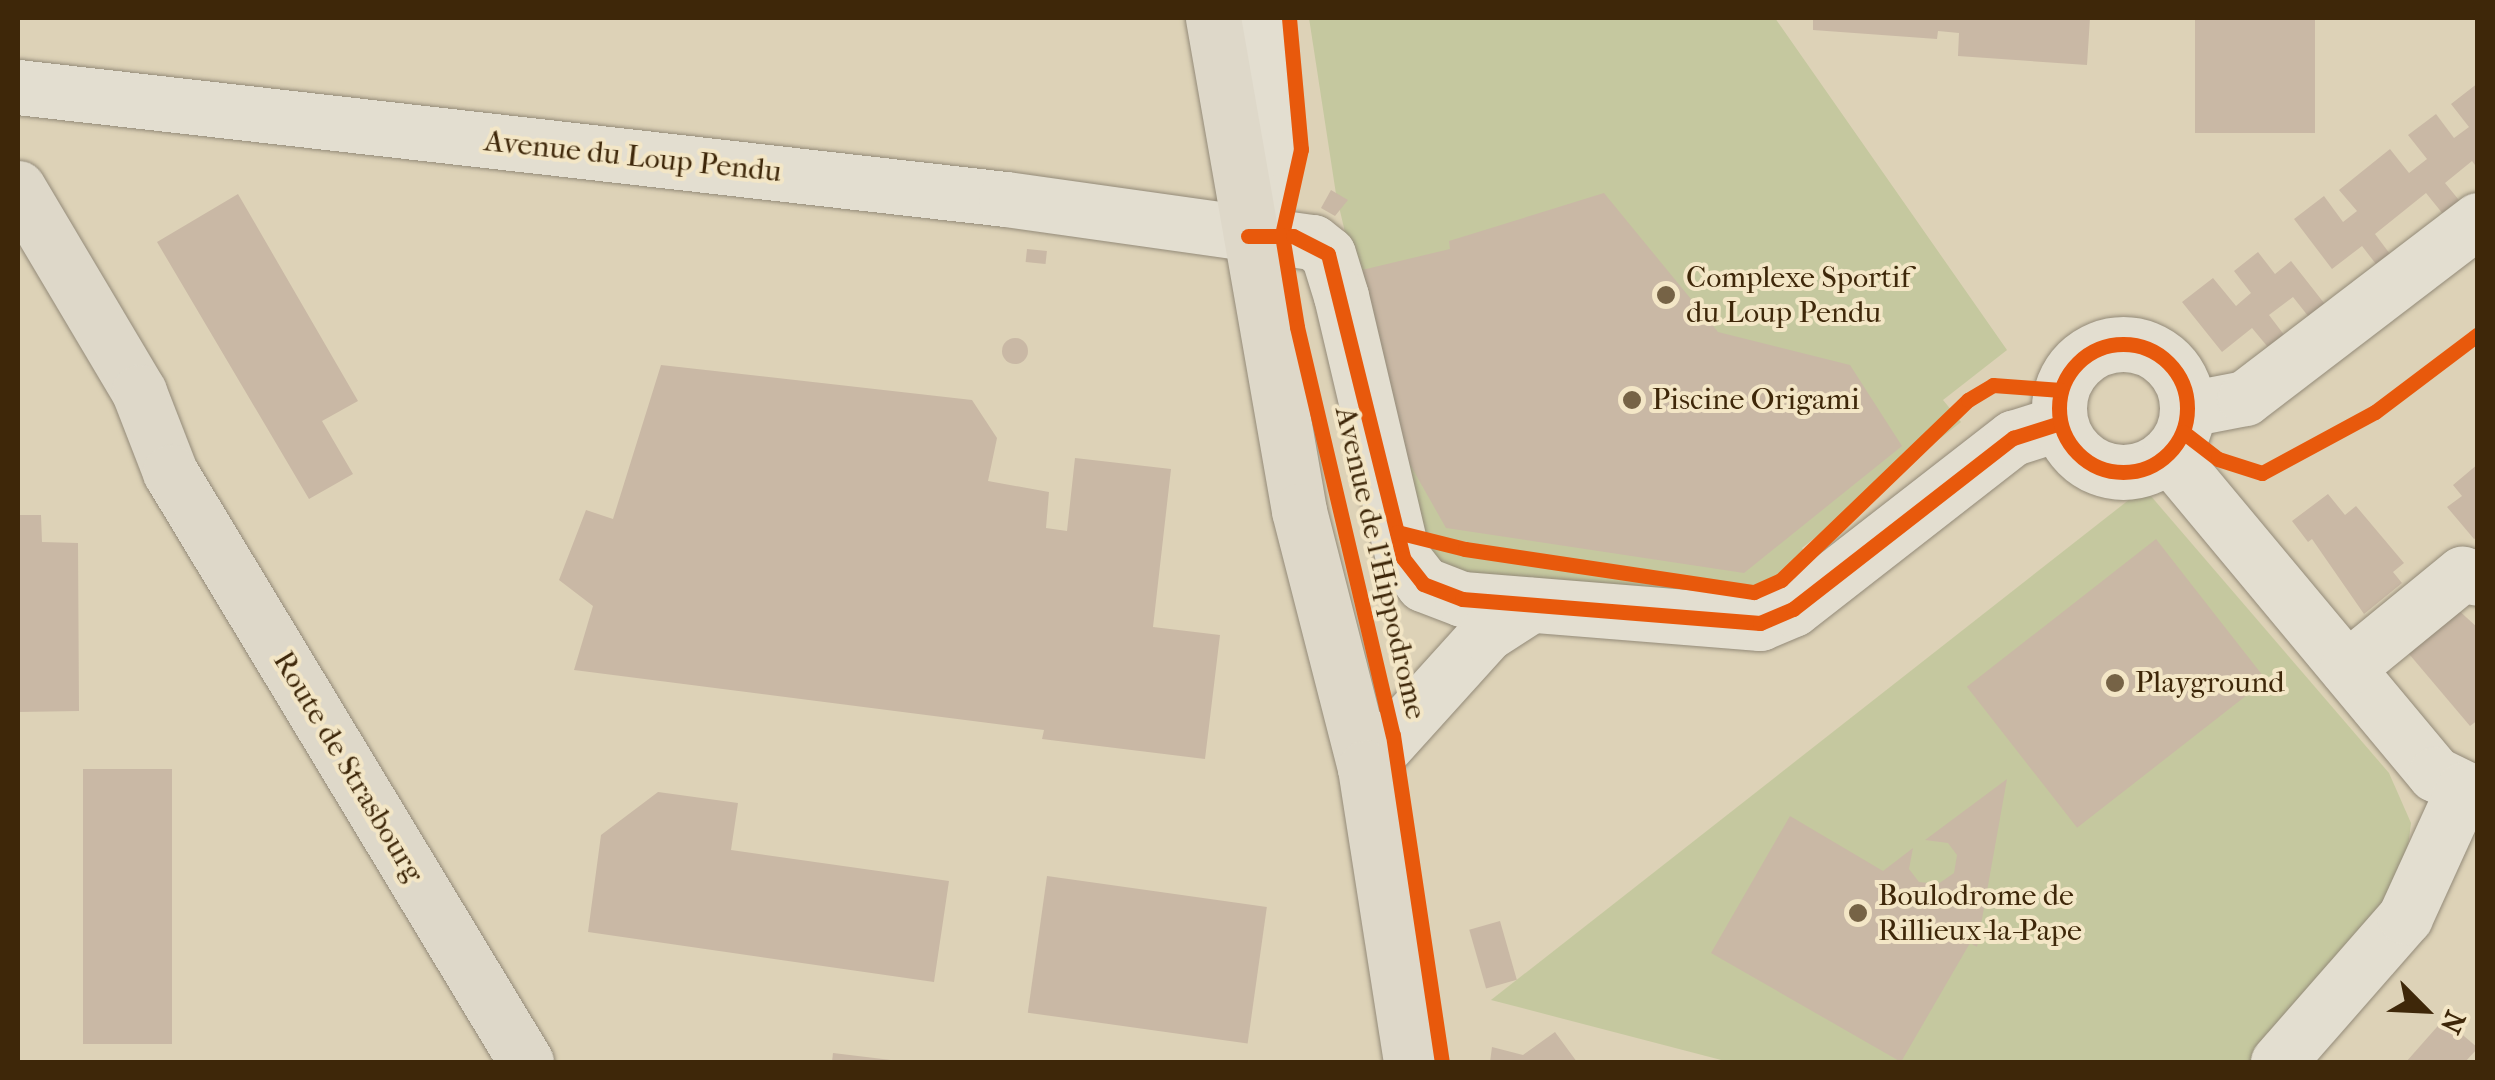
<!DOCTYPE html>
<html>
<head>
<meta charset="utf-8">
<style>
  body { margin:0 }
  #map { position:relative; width:2495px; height:1080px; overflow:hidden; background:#ddd2b7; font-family:"IM FELL French Canon",serif }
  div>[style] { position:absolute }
  .green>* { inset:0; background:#c5c89f }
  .building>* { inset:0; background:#c9b8a5; transform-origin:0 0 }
  .round { border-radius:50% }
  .roads { filter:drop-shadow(0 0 2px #938a78) drop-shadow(0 0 2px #938a78) }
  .minor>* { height:55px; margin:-27.5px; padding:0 27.5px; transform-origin:27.5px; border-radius:27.5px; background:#e3ded0 }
  .minor>.ring { margin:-27.5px; padding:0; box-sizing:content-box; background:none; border:55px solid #e3ded0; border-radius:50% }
  .major>* { height:55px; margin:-27.5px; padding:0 27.5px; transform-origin:27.5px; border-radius:27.5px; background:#ded8c9 }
  .cycleway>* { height:15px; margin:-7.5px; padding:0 7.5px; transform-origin:7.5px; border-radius:7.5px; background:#e8590c }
  .cycleway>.ring { margin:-7.5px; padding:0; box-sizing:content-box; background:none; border:15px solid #e8590c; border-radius:50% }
  .dots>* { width:28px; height:28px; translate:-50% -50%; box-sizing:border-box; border:5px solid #f3e6c6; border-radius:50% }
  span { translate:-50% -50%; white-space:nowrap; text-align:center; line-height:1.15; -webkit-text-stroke:8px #f3e6c6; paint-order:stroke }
  .street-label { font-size:30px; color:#3e2709 }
  .poi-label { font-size:30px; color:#3e2709 }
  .left { translate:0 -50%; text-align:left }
  .frame { position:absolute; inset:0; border:20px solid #3e2709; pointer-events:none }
  .north { position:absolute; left:2375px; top:960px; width:100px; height:100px; -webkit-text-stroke:8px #f3e6c6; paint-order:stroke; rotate:114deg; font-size:28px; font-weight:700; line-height:40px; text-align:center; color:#3e2709 }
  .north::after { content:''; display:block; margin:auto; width:35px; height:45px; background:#3e2709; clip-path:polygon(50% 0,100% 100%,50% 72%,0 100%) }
</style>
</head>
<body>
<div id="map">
  <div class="green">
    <i style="clip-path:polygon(1309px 18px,1775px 18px,2007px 350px,1943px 400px,1961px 422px,1802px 548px,1817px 570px,1746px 603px,1445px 578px,1412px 516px,1336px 194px)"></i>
    <i style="clip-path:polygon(2144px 488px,2389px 773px,2411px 823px,2404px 878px,2255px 1062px,1729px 1062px,1491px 1000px)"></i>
  </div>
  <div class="building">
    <i style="clip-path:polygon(1813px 18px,2090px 18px,2087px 65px,1958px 56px,1959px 33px,1938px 31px,1937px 39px,1813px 30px)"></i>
    <i style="left:2195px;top:18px;width:120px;height:115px"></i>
    <i style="clip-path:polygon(2478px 83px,2478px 169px,2472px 161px,2445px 183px,2463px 205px,2447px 219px,2426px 193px,2375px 234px,2393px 258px,2379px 268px,2362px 246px,2332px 269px,2294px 219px,2324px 196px,2343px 222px,2357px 211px,2339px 190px,2390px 149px,2409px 173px,2427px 159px,2408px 135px,2436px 114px,2454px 138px,2469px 127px,2451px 104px)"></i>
    <i style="clip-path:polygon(1331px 190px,1348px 200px,1335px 216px,1321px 208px)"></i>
    <i style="clip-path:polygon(1604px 193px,1718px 332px,1850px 365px,1902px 446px,1744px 573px,1446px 528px,1403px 452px,1362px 270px,1450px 249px,1449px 241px)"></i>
    <i style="clip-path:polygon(238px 194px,358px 401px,322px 421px,353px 474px,309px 499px,157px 242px)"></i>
    <i style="left:1027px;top:249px;width:20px;height:13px;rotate:6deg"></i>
    <i style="clip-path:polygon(2258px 252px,2275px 274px,2291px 261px,2328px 308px,2312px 321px,2293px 297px,2269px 315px,2288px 340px,2272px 352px,2252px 328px,2222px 352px,2182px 302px,2213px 278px,2236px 306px,2251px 293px,2234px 271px)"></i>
    <i class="round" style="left:1002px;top:338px;width:26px;height:26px"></i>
    <i style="clip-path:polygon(661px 365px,972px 400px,997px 438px,988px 481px,1049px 492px,1046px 528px,1067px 531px,1075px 458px,1171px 469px,1153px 627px,1220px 635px,1205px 759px,1042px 739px,1044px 730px,574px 670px,593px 606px,559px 580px,586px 510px,613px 519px)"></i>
    <i style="clip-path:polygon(2478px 464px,2478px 537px,2474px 539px,2447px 507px,2462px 496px,2453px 485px)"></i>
    <i style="clip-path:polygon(2328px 494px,2345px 515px,2356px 506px,2404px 563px,2393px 572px,2402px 583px,2364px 614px,2312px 539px,2308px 542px,2292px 521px)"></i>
    <i style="clip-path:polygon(18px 515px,41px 515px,42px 542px,78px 543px,79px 711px,18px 712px)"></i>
    <i style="left:2156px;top:539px;width:179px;height:240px;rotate:52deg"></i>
    <i style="clip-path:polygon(2455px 607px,2478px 628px,2478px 720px,2470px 726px,2404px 648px)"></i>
    <i style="left:83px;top:769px;width:89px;height:275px"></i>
    <i style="clip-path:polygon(2007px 779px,1977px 947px,1970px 943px,1901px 1062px,1711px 953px,1790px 816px,1883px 871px,1913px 848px,1909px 869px,1919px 882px,1938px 884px,1954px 873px,1957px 855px,1948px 843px,1925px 840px)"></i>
    <i style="clip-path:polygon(658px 792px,738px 803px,731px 850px,949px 881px,934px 982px,588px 932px,601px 835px)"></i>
    <i style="left:1047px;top:876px;width:222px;height:138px;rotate:8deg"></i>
    <i style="left:1500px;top:921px;width:61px;height:32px;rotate:74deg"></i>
    <i style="clip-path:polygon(2444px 1019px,2478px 1048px,2465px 1062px,2406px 1062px)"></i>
    <i style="clip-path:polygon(1555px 1032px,1577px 1062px,1490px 1062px,1492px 1047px,1523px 1055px)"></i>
    <i style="clip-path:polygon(833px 1053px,891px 1060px,890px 1062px,832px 1062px)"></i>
  </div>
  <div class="roads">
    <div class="minor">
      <i style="left:18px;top:87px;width:994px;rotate:6.47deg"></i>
      <i style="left:1006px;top:199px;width:310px;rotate:8deg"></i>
      <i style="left:1313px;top:242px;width:19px;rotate:39deg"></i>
      <i style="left:1328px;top:254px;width:44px;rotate:72.8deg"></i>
      <i style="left:1341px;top:296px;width:269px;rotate:76.7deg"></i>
      <i style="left:1403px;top:558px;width:33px;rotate:52deg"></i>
      <i style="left:1423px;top:584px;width:42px;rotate:21deg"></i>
      <i style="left:1462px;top:599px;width:299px;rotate:4.6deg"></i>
      <i style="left:1760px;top:623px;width:36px;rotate:-23deg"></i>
      <i style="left:1793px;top:609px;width:279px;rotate:-37.9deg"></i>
      <i style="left:2013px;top:438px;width:49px;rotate:-17.7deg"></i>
      <i style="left:1248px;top:236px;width:91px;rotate:-76deg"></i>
      <i style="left:1270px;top:148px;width:41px;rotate:-88.6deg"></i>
      <i style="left:1271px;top:107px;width:90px;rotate:-98.3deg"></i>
      <i class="ring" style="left:2059px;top:344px;width:73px;height:73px"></i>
      <i style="left:2188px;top:409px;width:58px;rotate:-10.9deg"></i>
      <i style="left:2245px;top:398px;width:293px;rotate:-37.4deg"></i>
      <i style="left:2169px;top:455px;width:415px;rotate:50.2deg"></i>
      <i style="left:2435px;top:774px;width:48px;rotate:26deg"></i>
      <i style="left:2347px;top:668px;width:149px;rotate:-39.3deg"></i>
      <i style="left:2462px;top:574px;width:16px;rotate:14deg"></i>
      <i style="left:1365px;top:768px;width:181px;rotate:-47.9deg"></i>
      <i style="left:1486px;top:634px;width:54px;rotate:-32.8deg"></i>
      <i style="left:2278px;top:1062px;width:193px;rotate:-48.8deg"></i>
      <i style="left:2405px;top:917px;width:140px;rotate:-65.5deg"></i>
    </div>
    <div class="major">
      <i style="left:1213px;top:18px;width:500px;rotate:80.1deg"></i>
      <i style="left:1299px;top:511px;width:265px;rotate:75.6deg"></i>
      <i style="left:1365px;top:768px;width:298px;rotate:81.1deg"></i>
      <i style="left:18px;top:188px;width:237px;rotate:59.3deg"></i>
      <i style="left:139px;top:392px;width:86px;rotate:68.8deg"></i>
      <i style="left:170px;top:472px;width:689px;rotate:58.89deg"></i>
    </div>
  </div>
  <div class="cycleway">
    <i style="left:1289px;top:18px;width:132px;rotate:84.8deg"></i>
    <i style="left:1301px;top:149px;width:88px;rotate:102.5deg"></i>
    <i style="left:1282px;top:235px;width:93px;rotate:80.7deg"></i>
    <i style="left:1297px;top:327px;width:419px;rotate:76.8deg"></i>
    <i style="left:1393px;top:735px;width:331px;rotate:81.5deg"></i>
    <i style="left:1248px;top:236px;width:45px"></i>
    <i style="left:1293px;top:236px;width:39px;rotate:27deg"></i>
    <i style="left:1328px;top:254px;width:313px;rotate:76.1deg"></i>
    <i style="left:1403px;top:558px;width:33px;rotate:52deg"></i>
    <i style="left:1423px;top:584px;width:42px;rotate:21deg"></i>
    <i style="left:1462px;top:599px;width:299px;rotate:4.6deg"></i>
    <i style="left:1760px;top:623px;width:36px;rotate:-23deg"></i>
    <i style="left:1793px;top:609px;width:279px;rotate:-37.9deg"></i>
    <i style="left:2013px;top:438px;width:49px;rotate:-17.7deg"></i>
    <i class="ring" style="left:2059px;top:344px;width:113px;height:113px"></i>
    <i style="left:2183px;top:432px;width:44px;rotate:37.6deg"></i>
    <i style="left:2218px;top:459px;width:46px;rotate:17.7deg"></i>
    <i style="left:2262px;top:473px;width:128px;rotate:-28.4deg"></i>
    <i style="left:2375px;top:412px;width:129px;rotate:-37.1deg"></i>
    <i style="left:1397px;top:532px;width:70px;rotate:14deg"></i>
    <i style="left:1465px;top:549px;width:292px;rotate:8.5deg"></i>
    <i style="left:1754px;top:592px;width:30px;rotate:-24deg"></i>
    <i style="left:1781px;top:580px;width:260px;rotate:-43.9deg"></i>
    <i style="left:1968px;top:400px;width:29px;rotate:-31deg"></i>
    <i style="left:1993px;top:385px;width:68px;rotate:4.2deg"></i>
  </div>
  <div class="dots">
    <i style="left:1666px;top:295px;background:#766346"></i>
    <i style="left:1632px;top:400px;background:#766346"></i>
    <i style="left:2115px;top:683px;background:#766346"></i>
    <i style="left:1858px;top:913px;background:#766346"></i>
  </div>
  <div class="street-label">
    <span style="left:633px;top:157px;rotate:6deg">Avenue du Loup Pendu</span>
    <span style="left:1380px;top:563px;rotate:77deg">Avenue de l'Hippodrome</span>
    <span style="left:348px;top:767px;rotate:59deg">Route de Strasbourg</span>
  </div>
  <div class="poi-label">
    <span class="left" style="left:1686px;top:295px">Complexe Sportif<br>du Loup Pendu</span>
    <span class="left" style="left:1652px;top:400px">Piscine Origami</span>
    <span class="left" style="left:2135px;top:683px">Playground</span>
    <span class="left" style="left:1878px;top:913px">Boulodrome de<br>Rillieux-la-Pape</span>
  </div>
  <div class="frame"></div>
  <div class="north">N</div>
</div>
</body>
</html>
